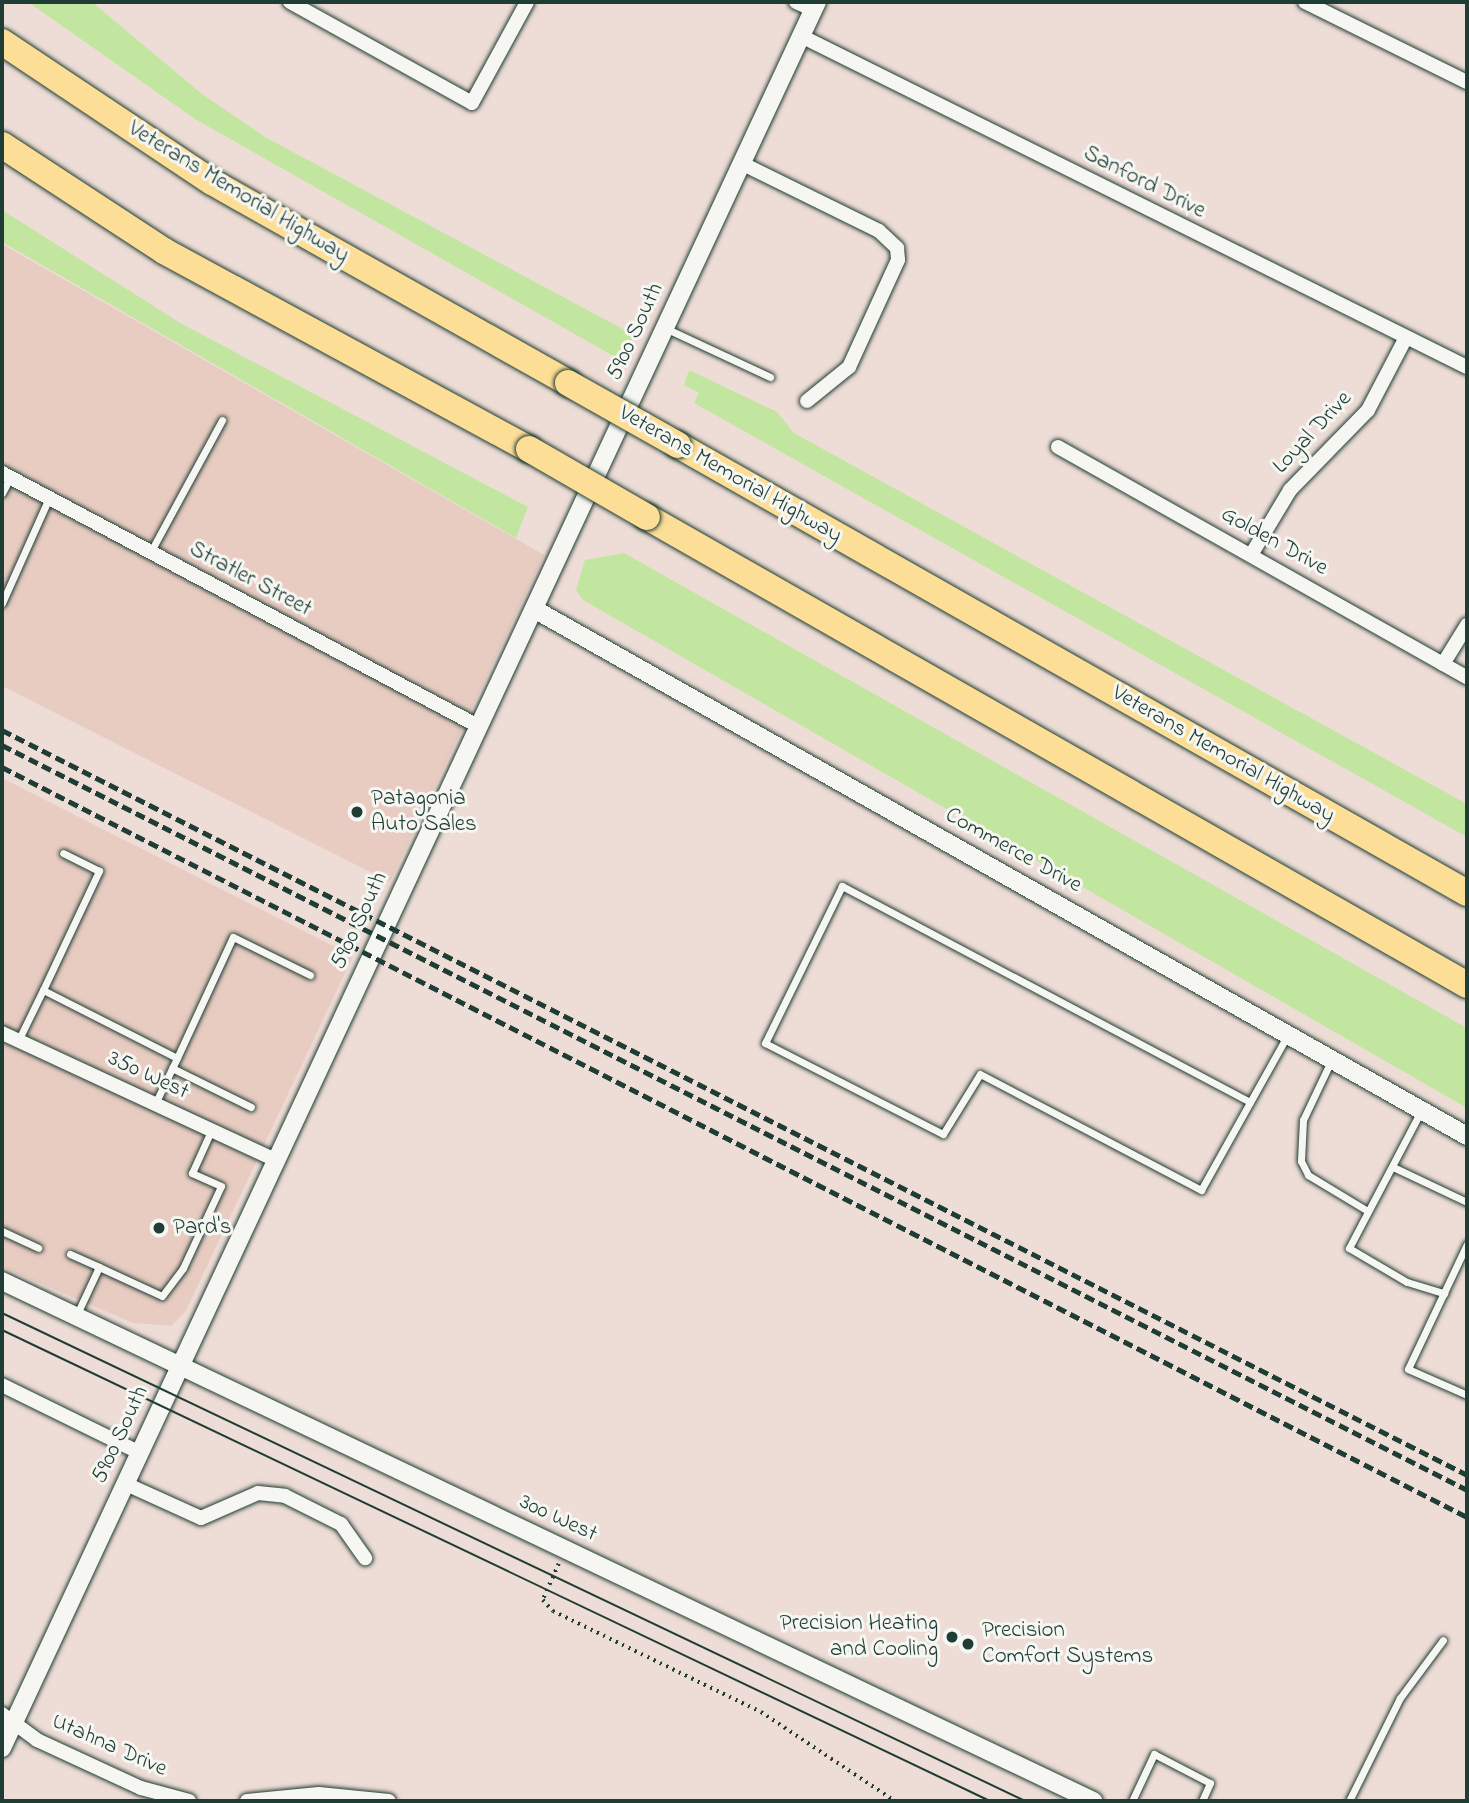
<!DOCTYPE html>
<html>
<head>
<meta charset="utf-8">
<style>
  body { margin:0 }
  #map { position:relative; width:1469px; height:1803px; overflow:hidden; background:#eeddd6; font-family:"Indie Flower",sans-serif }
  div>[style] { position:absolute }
  .built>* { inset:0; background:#e8ccc2 }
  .green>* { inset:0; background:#c2e6a0 }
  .path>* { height:3.5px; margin-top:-1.75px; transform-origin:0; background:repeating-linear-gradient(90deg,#1f3d34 0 2px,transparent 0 7px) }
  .roads { filter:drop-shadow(0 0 2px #1f3d34) drop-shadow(0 0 2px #1f3d34) }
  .service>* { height:7px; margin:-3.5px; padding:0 3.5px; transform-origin:3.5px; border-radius:3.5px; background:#f6f6f2 }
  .minor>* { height:14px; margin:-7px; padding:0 7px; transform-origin:7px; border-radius:7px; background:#f6f6f2 }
  .tertiary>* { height:18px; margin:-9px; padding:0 9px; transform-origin:9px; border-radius:9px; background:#f6f6f2 }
  .motorway>* { height:26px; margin:-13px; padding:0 13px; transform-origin:13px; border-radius:13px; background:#fdde96 }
  .tram>* { height:2px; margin:-1px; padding:0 1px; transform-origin:1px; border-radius:1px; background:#1f3d34 }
  .rail>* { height:5px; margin-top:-2.5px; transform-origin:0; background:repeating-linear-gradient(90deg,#1f3d34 0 10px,transparent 0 15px) }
  .bridges { filter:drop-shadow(0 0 2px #1f3d34) drop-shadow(0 0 2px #1f3d34) }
  .motorway-bridge>* { height:26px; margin:-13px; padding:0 13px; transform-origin:13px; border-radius:13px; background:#fdde96 }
  .dots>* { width:19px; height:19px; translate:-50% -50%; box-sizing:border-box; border:4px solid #f6f6f2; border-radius:50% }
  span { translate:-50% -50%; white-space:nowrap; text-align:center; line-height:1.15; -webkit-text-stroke:6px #f6f6f2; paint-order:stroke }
  .street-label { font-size:23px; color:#1f3d34 }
  .poi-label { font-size:23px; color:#1f3d34 }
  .left { translate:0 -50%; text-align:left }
  .right { translate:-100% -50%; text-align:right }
  .frame { position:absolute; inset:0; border:4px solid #1f3d34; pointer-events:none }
</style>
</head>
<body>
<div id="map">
  <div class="built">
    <i style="clip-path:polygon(2px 244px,544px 555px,390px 882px,2px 686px)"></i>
    <i style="clip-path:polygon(2px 778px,353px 956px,186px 1311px,171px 1326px,133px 1323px,2px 1267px)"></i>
  </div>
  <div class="green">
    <i style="clip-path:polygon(28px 2px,92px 2px,202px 94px,265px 137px,634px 335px,624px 362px,195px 119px)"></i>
    <i style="clip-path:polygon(2px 210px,182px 324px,528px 507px,516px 538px,2px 242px)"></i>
    <i style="clip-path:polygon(689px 370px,777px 412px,794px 433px,1467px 804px,1467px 837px,694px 403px,699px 393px,684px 385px)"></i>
    <i style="clip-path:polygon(624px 553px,1467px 1028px,1467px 1108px,583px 600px,576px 590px,585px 560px)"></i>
  </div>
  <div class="path">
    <i style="left:559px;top:1564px;width:39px;rotate:114deg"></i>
    <i style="left:543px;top:1600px;width:15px;rotate:48deg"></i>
    <i style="left:553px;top:1611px;width:231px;rotate:25.9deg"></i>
    <i style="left:761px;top:1712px;width:161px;rotate:33.6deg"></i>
  </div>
  <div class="roads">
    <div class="service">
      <i style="left:665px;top:328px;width:116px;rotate:25deg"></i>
      <i style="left:2px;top:493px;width:17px;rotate:-62deg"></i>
      <i style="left:151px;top:551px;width:149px;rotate:-61.5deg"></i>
      <i style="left:2px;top:603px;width:115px;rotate:-65.9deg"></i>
      <i style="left:43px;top:990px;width:132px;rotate:-64.8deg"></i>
      <i style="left:99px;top:871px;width:40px;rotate:-153.4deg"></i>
      <i style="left:18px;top:1041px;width:57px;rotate:-63.9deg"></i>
      <i style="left:43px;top:990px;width:150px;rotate:26.9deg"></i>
      <i style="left:177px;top:1058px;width:51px;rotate:115.6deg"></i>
      <i style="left:177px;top:1058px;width:133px;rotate:-65.2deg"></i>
      <i style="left:233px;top:937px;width:86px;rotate:26.3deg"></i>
      <i style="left:1331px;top:1061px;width:65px;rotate:115.4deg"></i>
      <i style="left:1303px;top:1120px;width:41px;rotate:92.8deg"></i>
      <i style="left:1301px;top:1161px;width:16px;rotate:63deg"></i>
      <i style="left:1308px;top:1175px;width:68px;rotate:31.1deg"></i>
      <i style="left:172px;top:1068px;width:88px;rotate:26.3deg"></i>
      <i style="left:1250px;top:1102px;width:462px;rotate:-152.1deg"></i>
      <i style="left:842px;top:886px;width:175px;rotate:116.1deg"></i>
      <i style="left:765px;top:1043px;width:200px;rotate:27.1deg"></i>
      <i style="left:943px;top:1134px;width:70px;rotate:-58.3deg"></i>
      <i style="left:980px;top:1074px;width:250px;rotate:27.7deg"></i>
      <i style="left:1201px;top:1190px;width:176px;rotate:-60.8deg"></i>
      <i style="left:1421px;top:1111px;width:155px;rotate:117.7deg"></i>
      <i style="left:1349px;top:1248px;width:67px;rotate:30.4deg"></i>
      <i style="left:1407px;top:1282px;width:39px;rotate:17deg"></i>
      <i style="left:1393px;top:1167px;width:82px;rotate:25.3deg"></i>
      <i style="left:2px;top:1231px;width:40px;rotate:25deg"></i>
      <i style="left:1467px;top:1244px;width:138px;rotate:115.3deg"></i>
      <i style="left:1408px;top:1369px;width:64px;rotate:23.8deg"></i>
      <i style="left:70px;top:1254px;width:32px;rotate:24deg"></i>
      <i style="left:99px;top:1267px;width:54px;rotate:115.1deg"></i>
      <i style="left:99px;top:1267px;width:69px;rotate:24.7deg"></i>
      <i style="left:162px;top:1296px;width:35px;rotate:-53deg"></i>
      <i style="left:183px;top:1268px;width:90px;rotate:-65.1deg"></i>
      <i style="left:221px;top:1186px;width:32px;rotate:-156deg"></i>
      <i style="left:192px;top:1173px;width:46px;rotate:-65.7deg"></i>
      <i style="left:1132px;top:1801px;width:52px;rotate:-64.9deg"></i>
      <i style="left:1154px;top:1754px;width:63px;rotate:27.4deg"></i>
      <i style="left:1210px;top:1783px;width:20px;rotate:114deg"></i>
      <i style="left:1349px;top:1801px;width:115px;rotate:-63.7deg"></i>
      <i style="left:1400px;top:1698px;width:72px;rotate:-53.4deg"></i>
    </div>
    <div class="minor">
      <i style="left:290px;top:2px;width:208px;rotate:29deg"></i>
      <i style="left:472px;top:103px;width:115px;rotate:-61.4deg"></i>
      <i style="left:796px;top:2px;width:20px;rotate:24deg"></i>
      <i style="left:1305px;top:2px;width:181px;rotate:26.3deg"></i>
      <i style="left:801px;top:36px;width:744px;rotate:26.43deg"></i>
      <i style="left:741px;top:163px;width:154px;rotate:26.2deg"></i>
      <i style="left:879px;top:231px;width:25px;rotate:43deg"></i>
      <i style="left:897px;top:248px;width:12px;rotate:85deg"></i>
      <i style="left:898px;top:260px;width:118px;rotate:114.6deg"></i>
      <i style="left:849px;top:367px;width:54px;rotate:141deg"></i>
      <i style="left:1058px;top:447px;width:469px;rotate:29.4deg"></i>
      <i style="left:2px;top:473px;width:539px;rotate:27.99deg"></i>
      <i style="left:1251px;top:555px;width:76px;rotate:-59deg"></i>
      <i style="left:1290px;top:490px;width:112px;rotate:-45.7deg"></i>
      <i style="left:1368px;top:410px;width:78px;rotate:-62.4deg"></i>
      <i style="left:1443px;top:664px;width:46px;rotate:-58.4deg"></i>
      <i style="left:2px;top:1033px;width:301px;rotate:24.9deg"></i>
      <i style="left:2px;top:1385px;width:154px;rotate:26.2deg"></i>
      <i style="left:126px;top:1484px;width:82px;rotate:24.4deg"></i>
      <i style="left:201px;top:1518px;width:62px;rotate:-23.7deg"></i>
      <i style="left:258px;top:1493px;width:27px;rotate:6deg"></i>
      <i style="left:285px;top:1496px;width:63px;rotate:26.6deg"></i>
      <i style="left:341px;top:1524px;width:42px;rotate:54.8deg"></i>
      <i style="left:2px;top:1714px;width:44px;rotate:36.6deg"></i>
      <i style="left:37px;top:1740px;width:115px;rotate:24.8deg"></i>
      <i style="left:141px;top:1788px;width:50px;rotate:15.2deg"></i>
      <i style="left:247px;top:1801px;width:72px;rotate:-5.6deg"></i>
      <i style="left:319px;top:1794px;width:70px;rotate:5.7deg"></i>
    </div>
    <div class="tertiary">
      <i style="left:534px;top:609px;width:1072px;rotate:29.46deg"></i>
      <i style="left:2px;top:1281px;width:1209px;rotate:25.48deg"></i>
      <i style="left:2px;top:1748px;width:1927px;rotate:-64.98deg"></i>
    </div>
    <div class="motorway">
      <i style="left:2px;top:42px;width:252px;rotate:33.7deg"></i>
      <i style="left:212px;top:182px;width:409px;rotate:29.4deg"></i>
      <i style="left:2px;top:145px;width:194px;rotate:33.2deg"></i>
      <i style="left:164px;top:251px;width:415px;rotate:28.5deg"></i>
      <i style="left:678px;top:445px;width:907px;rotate:29.59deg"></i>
      <i style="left:647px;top:517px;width:944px;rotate:29.71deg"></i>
    </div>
  </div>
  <div class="tram">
    <i style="left:2px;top:1313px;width:1133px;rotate:25.5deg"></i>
    <i style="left:2px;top:1330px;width:1095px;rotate:25.49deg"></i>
  </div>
  <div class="rail">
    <i style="left:2px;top:730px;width:1644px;rotate:26.95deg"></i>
    <i style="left:2px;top:745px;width:1644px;rotate:26.95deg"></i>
    <i style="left:2px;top:767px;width:1646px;rotate:27.11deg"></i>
  </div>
  <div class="bridges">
    <div class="motorway-bridge">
      <i style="left:568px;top:383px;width:126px;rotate:29.4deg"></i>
      <i style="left:529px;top:449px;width:136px;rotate:30deg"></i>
    </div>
  </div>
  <div class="dots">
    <i style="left:357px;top:812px;background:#1f3d34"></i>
    <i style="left:159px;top:1228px;background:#1f3d34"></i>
    <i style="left:952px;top:1637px;background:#1f3d34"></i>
    <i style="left:968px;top:1644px;background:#1f3d34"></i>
  </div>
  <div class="street-label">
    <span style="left:1144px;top:183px;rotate:27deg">Sanford Drive</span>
    <span style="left:238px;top:193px;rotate:31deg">Veterans Memorial Highway</span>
    <span style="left:636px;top:332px;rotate:-65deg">5900 South</span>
    <span style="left:1313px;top:433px;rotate:-47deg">Loyal Drive</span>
    <span style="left:730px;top:475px;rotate:30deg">Veterans Memorial Highway</span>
    <span style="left:1274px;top:542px;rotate:29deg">Golden Drive</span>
    <span style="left:250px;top:580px;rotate:28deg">Stratler Street</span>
    <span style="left:1223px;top:755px;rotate:30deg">Veterans Memorial Highway</span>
    <span style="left:1013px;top:851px;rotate:29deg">Commerce Drive</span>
    <span style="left:360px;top:921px;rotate:-65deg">5900 South</span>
    <span style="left:148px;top:1076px;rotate:25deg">350 West</span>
    <span style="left:121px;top:1435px;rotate:-65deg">5900 South</span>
    <span style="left:558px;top:1519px;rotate:25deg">300 West</span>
    <span style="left:109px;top:1746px;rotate:24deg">Utahna Drive</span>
  </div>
  <div class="poi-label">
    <span class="left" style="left:371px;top:812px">Patagonia<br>Auto Sales</span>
    <span class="left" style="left:173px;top:1228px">Pard's</span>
    <span class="right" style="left:938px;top:1637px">Precision Heating<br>and Cooling</span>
    <span class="left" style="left:982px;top:1644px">Precision<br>Comfort Systems</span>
  </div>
  <div class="frame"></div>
</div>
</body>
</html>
